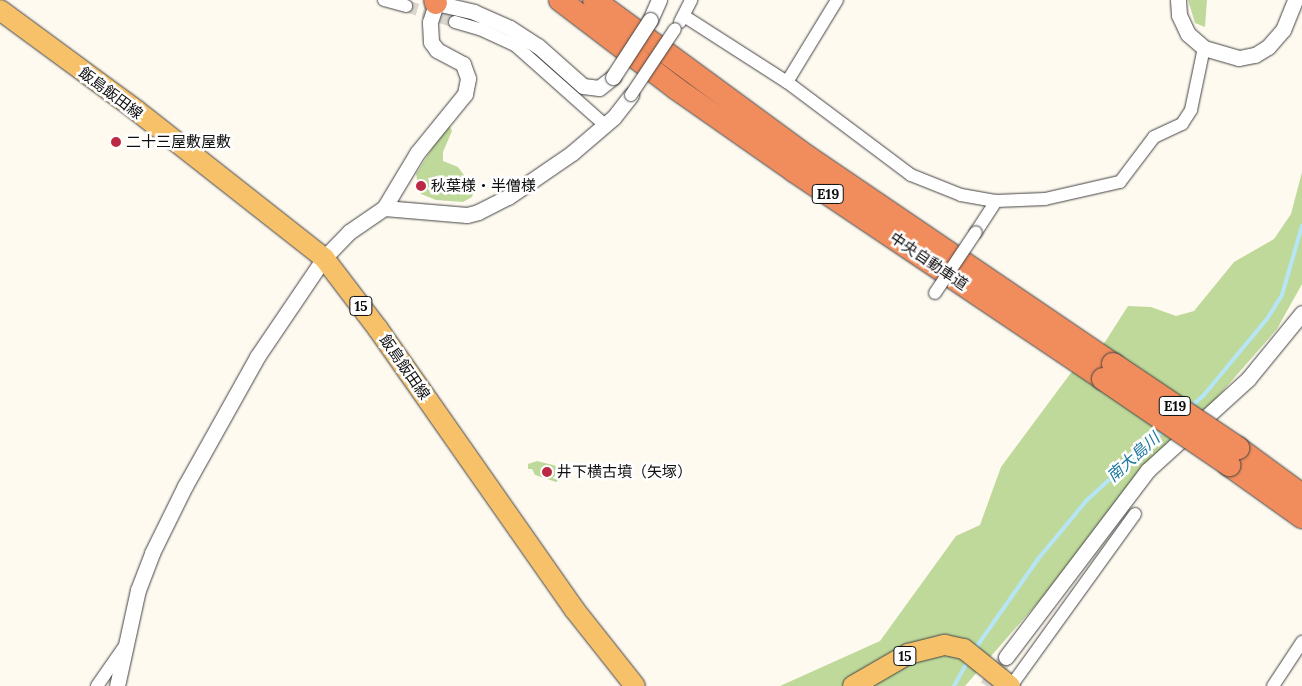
<!DOCTYPE html>
<html>
<head>
<meta charset="utf-8">
<style>
  body { margin:0 }
  #map { position:relative; width:1302px; height:686px; overflow:hidden; background:#fffaf0; font-family:Lora,"Noto Sans JP",serif }
  div>[style] { position:absolute }
  .forest>* { inset:0; background:#bfd99a }
  .stream>* { height:4px; margin:-2px; padding:0 2px; transform-origin:2px; border-radius:2px; background:#b6e6f5 }
  .minor-tunnel>* { height:12px; margin-top:-6px; transform-origin:0; background:repeating-linear-gradient(90deg,#dbd7ce 0 12px,transparent 0 18px) }
  .tertiary-tunnel>* { height:15px; margin-top:-7.5px; transform-origin:0; background:repeating-linear-gradient(90deg,#dbd7ce 0 15px,transparent 0 23px) }
  .roads { filter:drop-shadow(0 0 1px #424242) drop-shadow(0 0 1px #424242) }
  .minor>* { height:12px; margin:-6px; padding:0 6px; transform-origin:6px; border-radius:6px; background:#fff }
  .tertiary>* { height:15px; margin:-7.5px; padding:0 7.5px; transform-origin:7.5px; border-radius:7.5px; background:#fff }
  .primary>* { height:20px; margin:-10px; padding:0 10px; transform-origin:10px; border-radius:10px; background:#f6c169 }
  .motorway>* { height:22px; margin:-11px; padding:0 11px; transform-origin:11px; border-radius:11px; background:#f18c5c }
  .bridges { filter:drop-shadow(0 0 1px #424242) drop-shadow(0 0 1px #424242) }
  .minor-bridge>* { height:12px; margin:-6px; padding:0 6px; transform-origin:6px; border-radius:6px; background:#fff }
  .tertiary-bridge>* { height:15px; margin:-7.5px; padding:0 7.5px; transform-origin:7.5px; border-radius:7.5px; background:#fff }
  .motorway-bridge>* { height:22px; margin:-11px; padding:0 11px; transform-origin:11px; border-radius:11px; background:#f18c5c }
  .dots>* { width:14px; height:14px; translate:-50% -50%; box-sizing:border-box; border:2px solid #fff; border-radius:50% }
  span { translate:-50% -50%; white-space:nowrap; text-align:center; line-height:1.15; -webkit-text-stroke:5px #fff; paint-order:stroke }
  .shield-label span { padding:1px 4px; background:#fff; border:1px solid; border-radius:4px; -webkit-text-stroke-width:0 }
  .shield-label { font-size:14px; color:#0f0f0f; font-weight:700 }
  .street-label { font-size:15px; color:#0f0f0f }
  .poi-label { font-size:15px; color:#0f0f0f }
  .left { translate:0 -50%; text-align:left }
  .water-label { font-size:16px; color:#19779f; font-style:italic }
</style>
</head>
<body>
<div id="map">
  <div class="forest">
    <i style="clip-path:polygon(1188px 0,1207px 0,1205px 27px,1195px 23px)"></i>
    <i style="clip-path:polygon(448px 123px,452px 131px,443px 152px,443px 161px,458px 167px,474px 189px,472px 197px,463px 202px,436px 200px,421px 194px,416px 174px)"></i>
    <i style="clip-path:polygon(1302px 172px,1302px 284px,1277px 329px,965px 686px,780px 686px,880px 641px,956px 536px,980px 525px,1001px 467px,1070px 374px,1105px 342px,1128px 306px,1151px 307px,1176px 316px,1194px 311px,1234px 262px,1274px 239px,1291px 214px)"></i>
    <i style="clip-path:polygon(537px 461px,565px 468px,567px 475px,556px 482px,535px 475px,532px 469px,528px 469px,528px 464px)"></i>
  </div>
  <div class="stream">
    <i style="left:1190px;top:407px;width:17px;rotate:-40deg"></i>
    <i style="left:1203px;top:396px;width:100px;rotate:-50.3deg"></i>
    <i style="left:1267px;top:319px;width:28px;rotate:-58deg"></i>
    <i style="left:1282px;top:295px;width:72px;rotate:-73.8deg"></i>
    <i style="left:975px;top:649px;width:110px;rotate:-55deg"></i>
    <i style="left:1038px;top:559px;width:77px;rotate:-50.3deg"></i>
    <i style="left:1087px;top:500px;width:104px;rotate:-42.3deg"></i>
    <i style="left:954px;top:686px;width:29px;rotate:-61deg"></i>
  </div>
  <div class="minor-tunnel">
    <i style="left:406px;top:6px;width:52px;rotate:18.1deg"></i>
  </div>
  <div class="tertiary-tunnel">
    <i style="left:987px;top:686px;width:35px;rotate:-57deg"></i>
  </div>
  <div class="roads">
    <div class="minor">
      <i style="left:384px;top:0;width:23px;rotate:15deg"></i>
      <i style="left:684px;top:16px;width:122px;rotate:32.7deg"></i>
      <i style="left:787px;top:82px;width:155px;rotate:36.9deg"></i>
      <i style="left:911px;top:175px;width:54px;rotate:21.8deg"></i>
      <i style="left:961px;top:195px;width:36px;rotate:10deg"></i>
      <i style="left:996px;top:201px;width:49px;rotate:-2.3deg"></i>
      <i style="left:1045px;top:199px;width:77px;rotate:-12.8deg"></i>
      <i style="left:1120px;top:182px;width:56px;rotate:-52.9deg"></i>
      <i style="left:1154px;top:137px;width:31px;rotate:-25deg"></i>
      <i style="left:1182px;top:124px;width:17px;rotate:-57deg"></i>
      <i style="left:1191px;top:110px;width:63px;rotate:-78.2deg"></i>
      <i style="left:455px;top:22px;width:26px;rotate:16deg"></i>
      <i style="left:480px;top:29px;width:40px;rotate:25deg"></i>
      <i style="left:516px;top:46px;width:119px;rotate:41.6deg"></i>
      <i style="left:680px;top:22px;width:25px;rotate:-63deg"></i>
      <i style="left:787px;top:82px;width:96px;rotate:-58.6deg"></i>
      <i style="left:976px;top:232px;width:37px;rotate:-57deg"></i>
      <i style="left:97px;top:686px;width:47px;rotate:-55.3deg"></i>
      <i style="left:1011px;top:686px;width:212px;rotate:-54.2deg"></i>
      <i style="left:1273px;top:686px;width:53px;rotate:-56.6deg"></i>
    </div>
    <div class="tertiary">
      <i style="left:1178px;top:0;width:15px;rotate:86deg"></i>
      <i style="left:1179px;top:15px;width:21px;rotate:65deg"></i>
      <i style="left:1188px;top:34px;width:21px;rotate:41deg"></i>
      <i style="left:1204px;top:48px;width:36px;rotate:16deg"></i>
      <i style="left:1239px;top:58px;width:16px;rotate:-11deg"></i>
      <i style="left:1255px;top:55px;width:15px;rotate:-32deg"></i>
      <i style="left:1268px;top:47px;width:23px;rotate:-49deg"></i>
      <i style="left:1283px;top:30px;width:32px;rotate:-68deg"></i>
      <i style="left:650px;top:20px;width:22px;rotate:-66deg"></i>
      <i style="left:384px;top:208px;width:83px;rotate:4.8deg"></i>
      <i style="left:467px;top:215px;width:11px;rotate:-15deg"></i>
      <i style="left:478px;top:212px;width:34px;rotate:-27deg"></i>
      <i style="left:508px;top:197px;width:78px;rotate:-34.5deg"></i>
      <i style="left:572px;top:153px;width:55px;rotate:-40.6deg"></i>
      <i style="left:614px;top:117px;width:28px;rotate:-52deg"></i>
      <i style="left:1006px;top:657px;width:235px;rotate:-52.8deg"></i>
      <i style="left:1148px;top:470px;width:135px;rotate:-42.3deg"></i>
      <i style="left:1248px;top:379px;width:85px;rotate:-50.7deg"></i>
      <i style="left:117px;top:686px;width:98px;rotate:-77.7deg"></i>
      <i style="left:138px;top:590px;width:40px;rotate:-69deg"></i>
      <i style="left:152px;top:553px;width:75px;rotate:-63.8deg"></i>
      <i style="left:185px;top:486px;width:148px;rotate:-60.8deg"></i>
      <i style="left:257px;top:357px;width:120px;rotate:-55.9deg"></i>
      <i style="left:324px;top:258px;width:36px;rotate:-46deg"></i>
      <i style="left:349px;top:232px;width:42px;rotate:-34.4deg"></i>
      <i style="left:384px;top:208px;width:64px;rotate:-59deg"></i>
      <i style="left:417px;top:153px;width:76px;rotate:-50.9deg"></i>
      <i style="left:465px;top:94px;width:16px;rotate:-79deg"></i>
      <i style="left:468px;top:78px;width:15px;rotate:-110deg"></i>
      <i style="left:463px;top:64px;width:30px;rotate:-152deg"></i>
      <i style="left:437px;top:50px;width:10px;rotate:-127deg"></i>
      <i style="left:431px;top:42px;width:20px;rotate:-93deg"></i>
      <i style="left:430px;top:22px;width:20px;rotate:-72deg"></i>
      <i style="left:436px;top:3px;width:39px;rotate:13deg"></i>
      <i style="left:474px;top:12px;width:39px;rotate:24deg"></i>
      <i style="left:510px;top:28px;width:33px;rotate:33deg"></i>
      <i style="left:538px;top:46px;width:60px;rotate:41.6deg"></i>
      <i style="left:583px;top:86px;width:16px;rotate:7deg"></i>
      <i style="left:599px;top:88px;width:18px;rotate:-38deg"></i>
    </div>
    <div class="primary">
      <i style="left:0;top:10px;width:169px;rotate:36.3deg"></i>
      <i style="left:136px;top:110px;width:239px;rotate:38.2deg"></i>
      <i style="left:324px;top:258px;width:89px;rotate:52.7deg"></i>
      <i style="left:378px;top:329px;width:342px;rotate:55deg"></i>
      <i style="left:574px;top:609px;width:98px;rotate:51.6deg"></i>
      <i style="left:853px;top:686px;width:64px;rotate:-30.2deg"></i>
      <i style="left:908px;top:654px;width:38px;rotate:-14deg"></i>
      <i style="left:945px;top:645px;width:19px;rotate:12deg"></i>
      <i style="left:964px;top:649px;width:59px;rotate:38.8deg"></i>
    </div>
    <div class="motorway">
      <i style="left:435px;top:0;width:3px;rotate:72deg"></i>
      <i style="left:560px;top:0;width:147px;rotate:37.3deg"></i>
      <i style="left:677px;top:89px;width:143px;rotate:35deg"></i>
      <i style="left:794px;top:171px;width:372px;rotate:33.9deg"></i>
      <i style="left:594px;top:0;width:265px;rotate:36.3deg"></i>
      <i style="left:808px;top:157px;width:369px;rotate:34.2deg"></i>
      <i style="left:1238px;top:448px;width:79px;rotate:36.3deg"></i>
      <i style="left:1229px;top:465px;width:90px;rotate:35.5deg"></i>
    </div>
  </div>
  <div class="bridges">
    <div class="minor-bridge">
      <i style="left:631px;top:95px;width:79px;rotate:-56.3deg"></i>
      <i style="left:935px;top:293px;width:73px;rotate:-56.1deg"></i>
    </div>
    <div class="tertiary-bridge">
      <i style="left:613px;top:77px;width:68px;rotate:-57deg"></i>
    </div>
    <div class="motorway-bridge">
      <i style="left:1113px;top:364px;width:151px;rotate:33.9deg"></i>
      <i style="left:1103px;top:379px;width:153px;rotate:34.3deg"></i>
    </div>
  </div>
  <div class="dots">
    <i style="left:116px;top:142px;background:#bd2844"></i>
    <i style="left:421px;top:186px;background:#bd2844"></i>
    <i style="left:547px;top:472px;background:#bd2844"></i>
  </div>
  <div class="shield-label">
    <span style="left:828px;top:194px">E19</span>
    <span style="left:361px;top:306px">15</span>
    <span style="left:1175px;top:406px">E19</span>
    <span style="left:905px;top:656px">15</span>
  </div>
  <div class="street-label">
    <span style="left:111px;top:93px;rotate:37deg">飯島飯田線</span>
    <span style="left:929px;top:261px;rotate:34deg">中央自動車道</span>
    <span style="left:405px;top:367px;rotate:55deg">飯島飯田線</span>
  </div>
  <div class="poi-label">
    <span class="left" style="left:126px;top:142px">二十三屋敷屋敷</span>
    <span class="left" style="left:431px;top:186px">秋葉様・半僧様</span>
    <span class="left" style="left:557px;top:472px">井下横古墳（矢塚）</span>
  </div>
  <div class="water-label">
    <span style="left:1133px;top:457px;rotate:-42deg">南大島川</span>
  </div>
</div>
</body>
</html>
